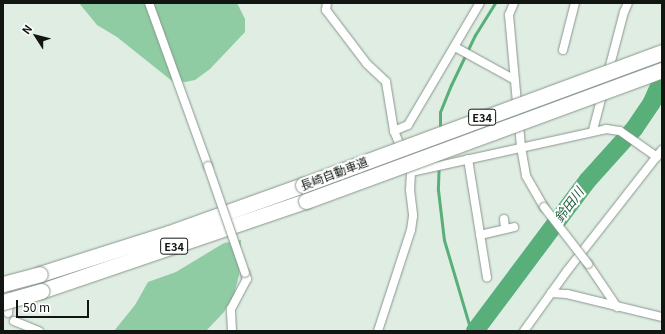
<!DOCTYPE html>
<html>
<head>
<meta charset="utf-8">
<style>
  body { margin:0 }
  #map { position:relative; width:665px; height:334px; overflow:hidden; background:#dfede3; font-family:Georgia,"Noto Sans JP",serif }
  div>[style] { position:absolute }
  .green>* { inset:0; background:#8fcca3 }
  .stream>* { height:3px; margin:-1.5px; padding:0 1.5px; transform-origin:1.5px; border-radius:1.5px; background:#58af79 }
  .river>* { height:18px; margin:-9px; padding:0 9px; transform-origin:9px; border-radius:9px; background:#58af79 }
  .roads { filter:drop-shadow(0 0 1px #89968c) drop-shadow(0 0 1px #89968c) }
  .street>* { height:8px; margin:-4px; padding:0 4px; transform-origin:4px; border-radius:4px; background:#fff }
  .highway>* { height:15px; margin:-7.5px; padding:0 7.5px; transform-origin:7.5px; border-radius:7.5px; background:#fff }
  .bridges { filter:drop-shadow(0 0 1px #89968c) drop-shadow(0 0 1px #89968c) }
  .street-bridge>* { height:8px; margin:-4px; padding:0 4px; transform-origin:4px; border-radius:4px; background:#fff }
  .highway-bridge>* { height:15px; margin:-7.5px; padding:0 7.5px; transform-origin:7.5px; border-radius:7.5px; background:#fff }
  span { translate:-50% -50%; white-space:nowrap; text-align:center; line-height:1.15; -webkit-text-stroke:4px #fff; paint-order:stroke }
  .shield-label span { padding:1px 3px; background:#fff; border:1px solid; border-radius:3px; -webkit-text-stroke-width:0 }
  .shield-label { font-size:11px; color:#111612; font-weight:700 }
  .street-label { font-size:12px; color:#111612 }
  .water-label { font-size:13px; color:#1d5c38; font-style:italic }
  .frame { position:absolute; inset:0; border:4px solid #111612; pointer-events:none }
  .north { position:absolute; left:16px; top:16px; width:40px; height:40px; -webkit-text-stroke:3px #fff; paint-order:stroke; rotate:306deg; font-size:11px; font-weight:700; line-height:16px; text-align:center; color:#111612 }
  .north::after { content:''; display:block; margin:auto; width:14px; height:18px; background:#111612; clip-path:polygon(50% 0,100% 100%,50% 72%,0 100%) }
  .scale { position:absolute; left:16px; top:300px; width:73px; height:18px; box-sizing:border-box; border:2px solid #111612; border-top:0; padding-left:5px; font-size:12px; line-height:14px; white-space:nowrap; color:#111612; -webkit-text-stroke:3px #fff; paint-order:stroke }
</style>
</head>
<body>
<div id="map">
  <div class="green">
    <i style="clip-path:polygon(79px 3px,237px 3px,245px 19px,245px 32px,210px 69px,195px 80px,185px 82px,172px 81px,117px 37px,97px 25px)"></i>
    <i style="clip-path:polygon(241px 240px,239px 275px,234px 295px,224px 312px,206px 331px,114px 331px,135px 305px,148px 282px,176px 272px,224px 243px)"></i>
  </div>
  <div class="stream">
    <i style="left:440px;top:130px;width:18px;rotate:-90deg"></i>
    <i style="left:440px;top:112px;width:29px;rotate:-68deg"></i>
    <i style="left:451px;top:85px;width:55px;rotate:-64.4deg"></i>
    <i style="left:475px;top:35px;width:38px;rotate:-58deg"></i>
    <i style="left:439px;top:157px;width:33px;rotate:92deg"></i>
    <i style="left:438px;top:190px;width:50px;rotate:83.2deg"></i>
    <i style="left:444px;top:240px;width:95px;rotate:73.5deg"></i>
  </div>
  <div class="river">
    <i style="left:475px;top:331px;width:189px;rotate:-53.2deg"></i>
    <i style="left:588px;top:180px;width:69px;rotate:-48deg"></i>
    <i style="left:634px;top:129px;width:32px;rotate:-56deg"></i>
    <i style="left:652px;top:102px;width:24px;rotate:-66deg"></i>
  </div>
  <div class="roads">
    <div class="street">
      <i style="left:149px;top:3px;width:173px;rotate:70.1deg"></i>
      <i style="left:327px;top:3px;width:7px;rotate:98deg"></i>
      <i style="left:326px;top:10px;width:68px;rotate:52.8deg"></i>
      <i style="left:367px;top:64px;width:26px;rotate:43deg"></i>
      <i style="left:386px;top:82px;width:50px;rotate:80.7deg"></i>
      <i style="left:394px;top:131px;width:44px;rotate:67.5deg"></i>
      <i style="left:411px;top:172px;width:18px;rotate:93deg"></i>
      <i style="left:410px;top:190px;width:26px;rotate:83deg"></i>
      <i style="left:413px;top:216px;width:14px;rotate:98deg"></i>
      <i style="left:411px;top:230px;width:106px;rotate:108.1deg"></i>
      <i style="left:514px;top:3px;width:13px;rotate:113deg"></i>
      <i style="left:509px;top:15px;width:133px;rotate:84.8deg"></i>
      <i style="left:521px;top:147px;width:29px;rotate:80deg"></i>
      <i style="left:526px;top:176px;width:36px;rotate:60deg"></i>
      <i style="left:455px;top:47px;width:68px;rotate:28.8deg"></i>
      <i style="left:563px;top:50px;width:49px;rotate:-75.7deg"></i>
      <i style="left:593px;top:130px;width:122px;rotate:-75.3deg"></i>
      <i style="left:624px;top:12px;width:10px;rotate:-66deg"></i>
      <i style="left:394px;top:131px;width:15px;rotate:-23deg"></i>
      <i style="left:408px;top:125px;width:142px;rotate:-59.5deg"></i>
      <i style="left:468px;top:159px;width:120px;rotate:80.9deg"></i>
      <i style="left:411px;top:172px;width:200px;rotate:-12.4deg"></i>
      <i style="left:606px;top:129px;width:14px;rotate:8deg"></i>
      <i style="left:620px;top:131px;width:45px;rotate:35.1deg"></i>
      <i style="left:504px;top:219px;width:10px;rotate:84deg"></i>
      <i style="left:480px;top:235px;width:35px;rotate:-13deg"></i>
      <i style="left:588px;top:264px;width:52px;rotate:56deg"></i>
      <i style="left:3px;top:283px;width:22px;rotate:74deg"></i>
      <i style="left:9px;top:304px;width:9px;rotate:96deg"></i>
      <i style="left:551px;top:293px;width:16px;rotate:4deg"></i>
      <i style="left:567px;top:294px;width:98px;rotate:13.6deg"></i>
      <i style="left:14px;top:321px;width:27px;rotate:22deg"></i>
      <i style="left:232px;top:331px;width:22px;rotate:-93deg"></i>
      <i style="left:231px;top:309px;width:34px;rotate:-62deg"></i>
      <i style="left:247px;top:279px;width:6px;rotate:-108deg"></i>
      <i style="left:524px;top:331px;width:74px;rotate:-54.4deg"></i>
      <i style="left:567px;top:271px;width:154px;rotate:-51.9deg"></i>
    </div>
    <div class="highway">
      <i style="left:40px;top:274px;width:135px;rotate:-17.6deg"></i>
      <i style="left:169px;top:233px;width:142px;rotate:-19.7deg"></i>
      <i style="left:41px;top:291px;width:280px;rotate:-18.8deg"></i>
    </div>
  </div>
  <div class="bridges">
    <div class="street-bridge">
      <i style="left:208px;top:166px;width:113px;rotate:70.9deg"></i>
      <i style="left:544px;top:207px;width:72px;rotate:52.3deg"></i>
    </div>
    <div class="highway-bridge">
      <i style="left:303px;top:185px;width:383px;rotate:-20.3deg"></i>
      <i style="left:306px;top:201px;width:379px;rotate:-20.2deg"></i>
      <i style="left:3px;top:284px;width:38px;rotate:-15deg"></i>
      <i style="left:3px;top:302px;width:40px;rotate:-16deg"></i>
    </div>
  </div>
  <div class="shield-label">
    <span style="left:482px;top:117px">E34</span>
    <span style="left:174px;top:246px">E34</span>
  </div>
  <div class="street-label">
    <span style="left:334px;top:173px;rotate:-21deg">長崎自動車道</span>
  </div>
  <div class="water-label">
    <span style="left:569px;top:205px;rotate:-53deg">鈴田川</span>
  </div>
  <div class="frame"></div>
  <div class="north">N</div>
  <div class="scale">50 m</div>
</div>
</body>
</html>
